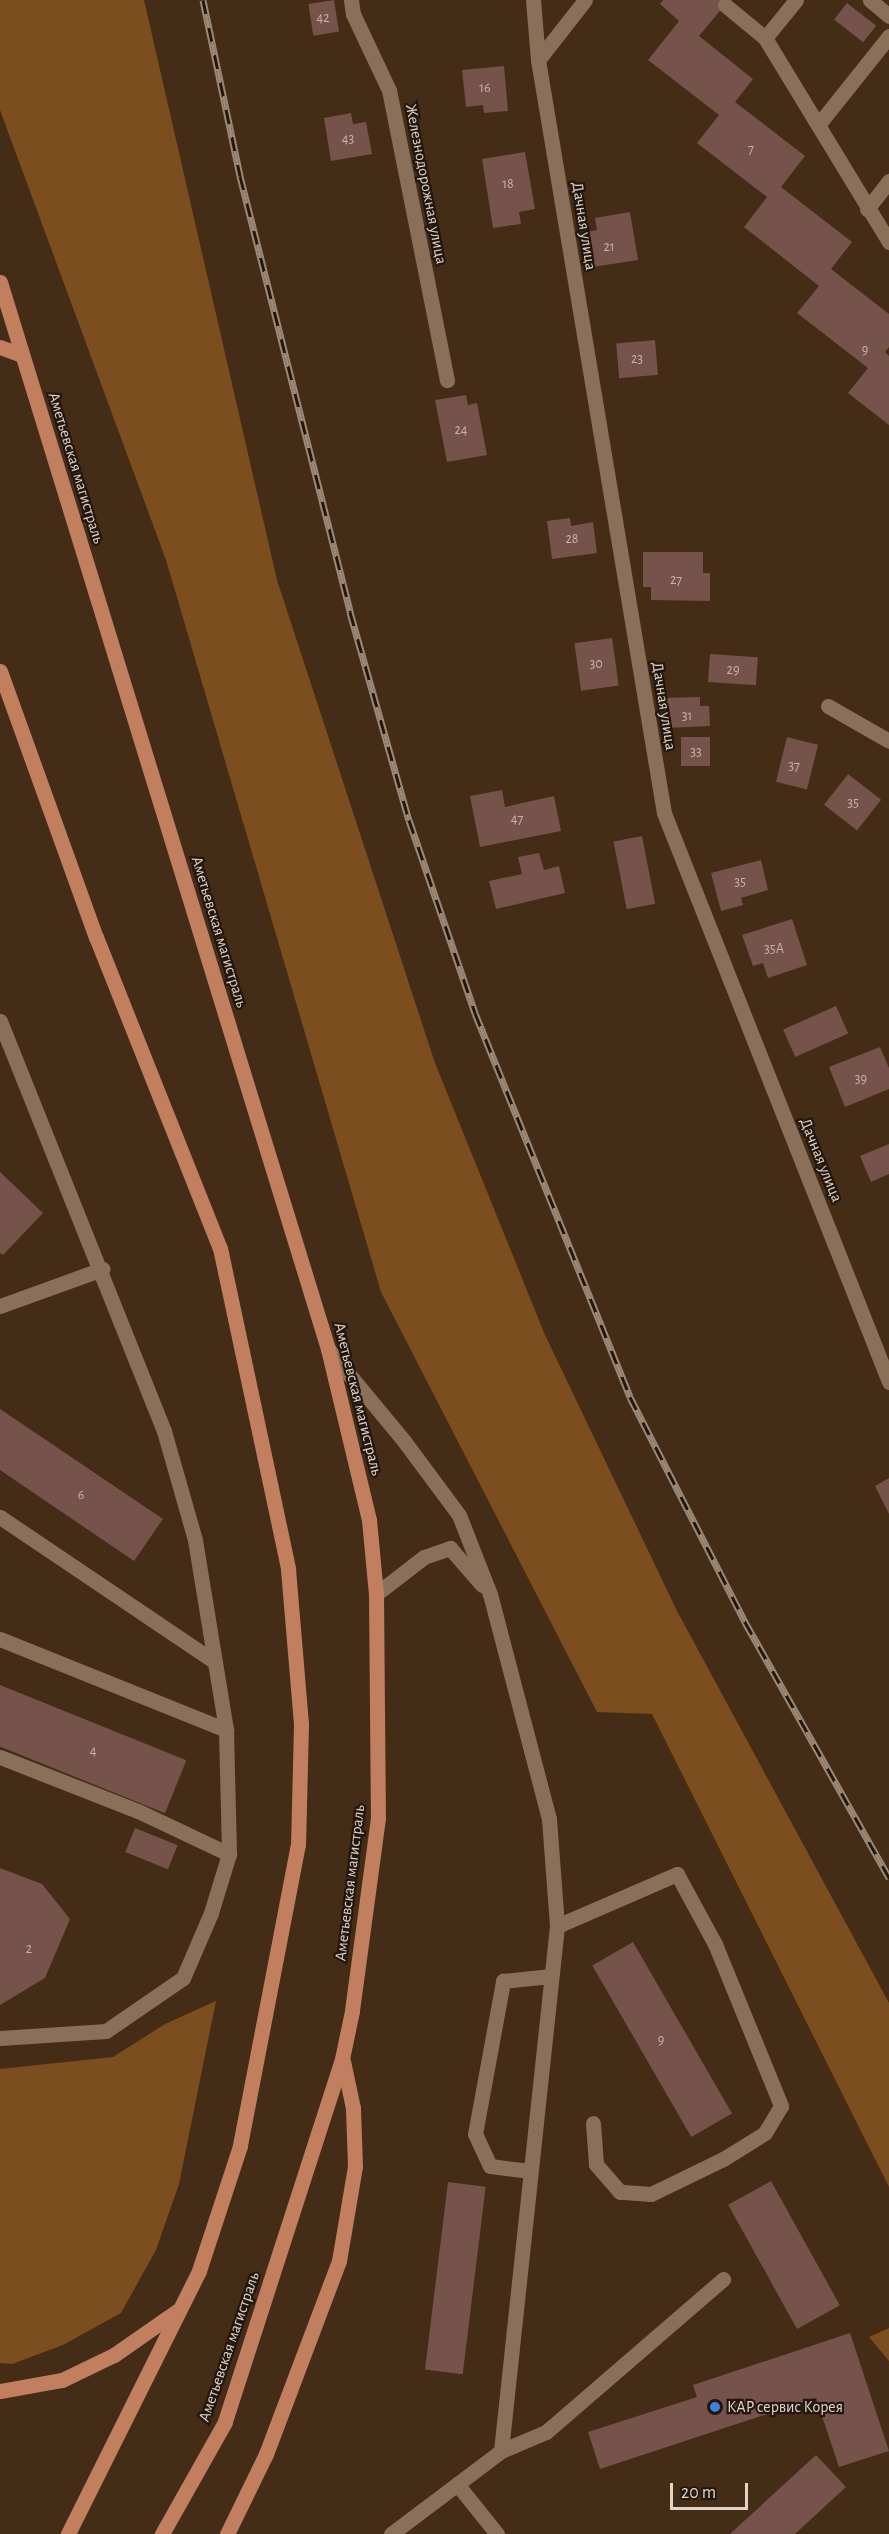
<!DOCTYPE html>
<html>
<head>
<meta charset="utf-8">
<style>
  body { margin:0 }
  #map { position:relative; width:889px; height:2534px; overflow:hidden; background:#442c16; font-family:"Alegreya Sans",sans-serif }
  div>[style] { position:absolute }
  .green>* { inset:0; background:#7c4d1f }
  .building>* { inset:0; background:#75524a; transform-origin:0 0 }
  .minor>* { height:15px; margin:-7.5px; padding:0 7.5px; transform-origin:7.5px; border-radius:7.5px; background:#8b7059 }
  .major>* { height:15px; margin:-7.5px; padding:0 7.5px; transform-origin:7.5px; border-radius:7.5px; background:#c17f60 }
  .rail>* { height:7px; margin-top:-3.5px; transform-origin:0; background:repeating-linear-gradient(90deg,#22170e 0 14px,#9b8877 0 28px); box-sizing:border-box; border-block:2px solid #9b8877 }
  .dots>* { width:16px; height:16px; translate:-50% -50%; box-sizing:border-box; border:3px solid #22170e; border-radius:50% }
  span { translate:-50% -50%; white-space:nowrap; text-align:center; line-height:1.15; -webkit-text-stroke:4.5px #22170e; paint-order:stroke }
  .number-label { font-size:14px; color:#c7b3a7 }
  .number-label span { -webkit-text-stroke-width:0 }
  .street-label { font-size:16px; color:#e2d3c6 }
  .poi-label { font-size:16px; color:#e2d3c6 }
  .left { translate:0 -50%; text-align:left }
  .scale { position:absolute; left:670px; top:2483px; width:78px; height:27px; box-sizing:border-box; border:3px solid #e2d3c6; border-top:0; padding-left:8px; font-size:18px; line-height:21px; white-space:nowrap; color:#e2d3c6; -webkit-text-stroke:4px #22170e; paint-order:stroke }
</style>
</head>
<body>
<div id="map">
  <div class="green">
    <i style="clip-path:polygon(0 0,144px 0,277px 580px,435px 1063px,545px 1335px,677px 1611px,889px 2003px,889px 2187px,652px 1714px,597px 1712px,381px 1292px,166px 560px,0 110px)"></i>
    <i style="clip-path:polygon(216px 2001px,179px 2184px,156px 2250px,121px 2313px,63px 2345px,12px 2364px,0 2363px,0 2069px,113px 2057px,165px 2024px)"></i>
    <i style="clip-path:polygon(889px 2328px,889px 2361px,869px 2337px)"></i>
  </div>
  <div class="building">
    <i style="left:334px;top:0;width:32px;height:26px;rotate:81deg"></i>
    <i style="clip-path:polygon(663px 0,729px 0,699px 36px,753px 79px,735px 102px,805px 156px,781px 187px,852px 242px,831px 269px,889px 314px,889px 347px,885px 352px,889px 356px,889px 425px,848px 393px,868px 368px,797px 313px,819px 286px,744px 227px,767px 197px,697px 143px,719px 115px,648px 60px,679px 21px,660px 4px)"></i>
    <i style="left:847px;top:3px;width:37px;height:21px;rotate:38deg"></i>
    <i style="clip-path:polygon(504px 66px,508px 111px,484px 113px,483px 105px,466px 107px,462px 70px)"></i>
    <i style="clip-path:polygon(351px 113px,353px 124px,366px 122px,372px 154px,331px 161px,324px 118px)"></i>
    <i style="clip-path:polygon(525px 152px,535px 209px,519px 212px,521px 224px,493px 228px,482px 159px)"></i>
    <i style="clip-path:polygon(630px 212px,638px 260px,586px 268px,581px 233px,597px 230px,595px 218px)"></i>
    <i style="left:655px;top:340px;width:35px;height:39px;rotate:85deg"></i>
    <i style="clip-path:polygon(466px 395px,468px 405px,477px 403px,487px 455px,447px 462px,435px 400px)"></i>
    <i style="clip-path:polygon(570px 518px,571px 526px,593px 522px,597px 553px,552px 559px,547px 521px)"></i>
    <i style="clip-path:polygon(643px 552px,703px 552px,703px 573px,710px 573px,710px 601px,651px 600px,651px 587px,643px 587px)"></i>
    <i style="left:612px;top:638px;width:48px;height:38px;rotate:82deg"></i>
    <i style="left:710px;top:654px;width:48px;height:28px;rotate:4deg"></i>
    <i style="clip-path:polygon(700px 697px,700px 706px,709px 706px,710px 726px,666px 728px,664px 698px)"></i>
    <i style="left:710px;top:737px;width:29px;height:29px;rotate:90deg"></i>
    <i style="left:787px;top:737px;width:32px;height:46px;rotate:14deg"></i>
    <i style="left:848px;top:774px;width:42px;height:39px;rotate:38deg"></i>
    <i style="clip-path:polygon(502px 790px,505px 807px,554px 796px,561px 831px,480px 847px,470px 796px)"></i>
    <i style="left:642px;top:836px;width:69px;height:29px;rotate:79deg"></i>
    <i style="clip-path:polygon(539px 853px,544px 870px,559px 866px,565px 893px,496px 909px,489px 881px,522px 874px,518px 857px)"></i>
    <i style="clip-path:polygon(761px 860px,768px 890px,741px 898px,743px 905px,721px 911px,711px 873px)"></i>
    <i style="clip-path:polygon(792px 919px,807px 965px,768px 978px,763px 963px,753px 966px,742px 935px)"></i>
    <i style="left:836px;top:1006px;width:30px;height:58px;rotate:66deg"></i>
    <i style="clip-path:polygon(880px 1047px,889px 1068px,889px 1089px,845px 1107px,829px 1067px)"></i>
    <i style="clip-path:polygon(889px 1144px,889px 1174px,871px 1182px,860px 1156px)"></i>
    <i style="clip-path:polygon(0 1172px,43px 1213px,3px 1255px,0 1253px)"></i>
    <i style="clip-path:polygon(0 1409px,163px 1519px,134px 1561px,0 1470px)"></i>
    <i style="clip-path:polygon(889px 1478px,889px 1514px,875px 1486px)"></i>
    <i style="left:0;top:1685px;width:201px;height:57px;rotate:22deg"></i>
    <i style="left:135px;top:1828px;width:46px;height:26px;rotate:22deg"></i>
    <i style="clip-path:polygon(0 1868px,42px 1884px,70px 1919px,45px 1978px,0 2005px)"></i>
    <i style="left:633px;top:1942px;width:198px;height:47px;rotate:60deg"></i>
    <i style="left:771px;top:2181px;width:142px;height:49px;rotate:61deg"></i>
    <i style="left:448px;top:2182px;width:38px;height:189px;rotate:7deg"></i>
    <i style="clip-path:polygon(850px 2333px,889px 2451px,839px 2467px,816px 2398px,600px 2469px,588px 2432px,697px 2397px,693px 2385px)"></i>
    <i style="clip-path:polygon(816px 2455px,846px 2487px,795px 2534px,730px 2534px)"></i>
  </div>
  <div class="minor">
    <i style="left:351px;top:0;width:14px;rotate:82deg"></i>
    <i style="left:353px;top:14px;width:84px;rotate:64.7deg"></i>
    <i style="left:389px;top:90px;width:296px;rotate:78.7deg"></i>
    <i style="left:533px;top:0;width:60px;rotate:85.2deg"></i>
    <i style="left:538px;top:60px;width:763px;rotate:80.5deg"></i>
    <i style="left:664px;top:813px;width:612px;rotate:68.42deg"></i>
    <i style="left:796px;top:0;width:49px;rotate:129.2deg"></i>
    <i style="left:765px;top:38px;width:239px;rotate:58.7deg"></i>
    <i style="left:870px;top:0;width:25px;rotate:40deg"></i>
    <i style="left:725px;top:5px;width:52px;rotate:39.5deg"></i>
    <i style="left:538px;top:60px;width:76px;rotate:-51.9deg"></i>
    <i style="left:818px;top:125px;width:114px;rotate:-51.4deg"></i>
    <i style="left:867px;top:209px;width:36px;rotate:-52deg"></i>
    <i style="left:828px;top:706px;width:70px;rotate:29.8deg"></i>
    <i style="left:0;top:1021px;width:442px;rotate:68.2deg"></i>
    <i style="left:164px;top:1431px;width:113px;rotate:74.1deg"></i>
    <i style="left:195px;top:1540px;width:193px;rotate:80.7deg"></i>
    <i style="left:226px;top:1730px;width:124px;rotate:88.6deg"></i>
    <i style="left:229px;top:1854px;width:62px;rotate:107deg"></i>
    <i style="left:211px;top:1913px;width:71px;rotate:113.3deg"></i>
    <i style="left:183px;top:1978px;width:93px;rotate:145.5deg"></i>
    <i style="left:106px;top:2031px;width:106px;rotate:176.2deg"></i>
    <i style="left:0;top:1306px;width:109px;rotate:-19.9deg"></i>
    <i style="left:328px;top:1349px;width:119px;rotate:50.4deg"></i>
    <i style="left:404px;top:1441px;width:92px;rotate:53.4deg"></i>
    <i style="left:459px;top:1515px;width:85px;rotate:68.6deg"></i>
    <i style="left:490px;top:1594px;width:233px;rotate:75.3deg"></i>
    <i style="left:549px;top:1819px;width:107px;rotate:85.7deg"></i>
    <i style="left:557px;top:1926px;width:528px;rotate:96.09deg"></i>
    <i style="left:0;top:1517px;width:259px;rotate:34deg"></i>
    <i style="left:376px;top:1594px;width:61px;rotate:-37.6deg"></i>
    <i style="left:424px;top:1557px;width:28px;rotate:-19deg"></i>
    <i style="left:450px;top:1548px;width:49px;rotate:49.1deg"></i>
    <i style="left:0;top:1639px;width:244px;rotate:21.9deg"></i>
    <i style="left:0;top:1757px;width:148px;rotate:21.4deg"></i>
    <i style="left:138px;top:1811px;width:101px;rotate:25.3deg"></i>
    <i style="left:557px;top:1926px;width:131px;rotate:-23.4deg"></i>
    <i style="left:677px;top:1874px;width:80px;rotate:61.5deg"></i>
    <i style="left:715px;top:1944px;width:175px;rotate:67.8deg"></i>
    <i style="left:781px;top:2106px;width:31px;rotate:121deg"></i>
    <i style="left:765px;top:2133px;width:49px;rotate:148.2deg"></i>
    <i style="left:723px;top:2159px;width:80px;rotate:154.1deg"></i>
    <i style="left:651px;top:2194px;width:31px;rotate:-176deg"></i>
    <i style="left:620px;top:2192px;width:37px;rotate:-131deg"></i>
    <i style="left:596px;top:2164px;width:41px;rotate:-94.2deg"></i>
    <i style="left:530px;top:2171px;width:40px;rotate:-172.9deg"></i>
    <i style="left:490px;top:2166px;width:35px;rotate:-115deg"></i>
    <i style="left:475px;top:2134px;width:156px;rotate:-79.6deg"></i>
    <i style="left:503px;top:1981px;width:48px;rotate:-5.9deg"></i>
    <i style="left:457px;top:2484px;width:64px;rotate:51.3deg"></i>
    <i style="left:391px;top:2534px;width:138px;rotate:-37deg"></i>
    <i style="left:501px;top:2451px;width:49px;rotate:-22.9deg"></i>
    <i style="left:546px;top:2432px;width:234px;rotate:-40.8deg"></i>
  </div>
  <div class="major">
    <i style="left:0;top:282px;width:1116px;rotate:72.91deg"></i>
    <i style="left:328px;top:1349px;width:176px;rotate:76.5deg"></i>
    <i style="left:369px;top:1520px;width:74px;rotate:84.6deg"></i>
    <i style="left:376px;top:1594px;width:224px;rotate:89.5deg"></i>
    <i style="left:378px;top:1818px;width:195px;rotate:97.7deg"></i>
    <i style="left:352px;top:2011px;width:49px;rotate:101.8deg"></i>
    <i style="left:342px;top:2059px;width:381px;rotate:107.9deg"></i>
    <i style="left:225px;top:2422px;width:129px;rotate:119.4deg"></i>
    <i style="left:0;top:347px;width:23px;rotate:20deg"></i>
    <i style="left:0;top:671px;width:283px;rotate:70.2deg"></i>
    <i style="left:96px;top:937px;width:335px;rotate:68.3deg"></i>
    <i style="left:220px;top:1248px;width:328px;rotate:78deg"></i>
    <i style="left:288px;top:1569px;width:156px;rotate:85.2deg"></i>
    <i style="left:301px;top:1724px;width:120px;rotate:91.4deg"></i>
    <i style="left:298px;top:1844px;width:308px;rotate:100.9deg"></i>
    <i style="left:240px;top:2146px;width:132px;rotate:108.2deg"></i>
    <i style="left:199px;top:2271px;width:294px;rotate:116.5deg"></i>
    <i style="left:0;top:2391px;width:63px;rotate:-10.1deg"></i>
    <i style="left:62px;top:2380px;width:58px;rotate:-25.7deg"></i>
    <i style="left:114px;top:2355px;width:77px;rotate:-34.9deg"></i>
    <i style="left:227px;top:2534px;width:89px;rotate:-64deg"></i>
    <i style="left:266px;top:2454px;width:206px;rotate:-69.3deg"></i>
    <i style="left:339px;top:2261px;width:96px;rotate:-80.4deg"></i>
    <i style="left:355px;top:2166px;width:58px;rotate:-92deg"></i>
    <i style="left:353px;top:2108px;width:48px;rotate:-102deg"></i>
  </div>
  <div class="rail">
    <i style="left:203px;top:0;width:180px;rotate:78.1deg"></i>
    <i style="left:240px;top:176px;width:450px;rotate:75.8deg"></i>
    <i style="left:350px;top:612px;width:216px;rotate:74.2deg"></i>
    <i style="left:409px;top:820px;width:204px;rotate:71.1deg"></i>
    <i style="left:475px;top:1013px;width:414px;rotate:68deg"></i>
    <i style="left:630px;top:1397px;width:253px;rotate:62.9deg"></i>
    <i style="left:745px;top:1622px;width:294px;rotate:60.6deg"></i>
  </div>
  <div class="dots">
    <i style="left:715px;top:2407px;background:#3f7fe0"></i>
  </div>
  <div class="number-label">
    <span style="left:323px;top:18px">42</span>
    <span style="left:485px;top:88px">16</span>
    <span style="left:348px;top:139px">43</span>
    <span style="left:751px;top:149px">7</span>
    <span style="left:508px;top:184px">18</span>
    <span style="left:609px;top:247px">21</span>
    <span style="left:865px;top:350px">9</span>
    <span style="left:637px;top:359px">23</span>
    <span style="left:461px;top:430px">24</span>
    <span style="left:572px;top:539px">28</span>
    <span style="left:676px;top:580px">27</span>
    <span style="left:596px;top:664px">30</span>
    <span style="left:733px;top:670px">29</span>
    <span style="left:687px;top:716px">31</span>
    <span style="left:696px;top:752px">33</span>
    <span style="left:794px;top:766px">37</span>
    <span style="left:853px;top:803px">35</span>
    <span style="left:517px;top:819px">47</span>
    <span style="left:740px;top:882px">35</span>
    <span style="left:774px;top:949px">35А</span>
    <span style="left:861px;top:1079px">39</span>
    <span style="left:81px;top:1495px">6</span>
    <span style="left:93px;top:1751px">4</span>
    <span style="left:29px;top:1949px">2</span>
    <span style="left:661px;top:2040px">9</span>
  </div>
  <div class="street-label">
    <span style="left:426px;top:184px;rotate:79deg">Железнодорожная улица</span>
    <span style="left:584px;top:226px;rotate:81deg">Дачная улица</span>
    <span style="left:76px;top:468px;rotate:73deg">Аметьевская магистраль</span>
    <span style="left:664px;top:706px;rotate:81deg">Дачная улица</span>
    <span style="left:219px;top:932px;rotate:73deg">Аметьевская магистраль</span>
    <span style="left:821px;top:1160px;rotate:68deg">Дачная улица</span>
    <span style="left:358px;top:1399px;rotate:76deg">Аметьевская магистраль</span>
    <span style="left:350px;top:1883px;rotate:-83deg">Аметьевская магистраль</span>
    <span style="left:229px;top:2347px;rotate:-71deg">Аметьевская магистраль</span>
  </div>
  <div class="poi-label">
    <span class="left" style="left:727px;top:2407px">КАР сервис Корея</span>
  </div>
  <div class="scale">20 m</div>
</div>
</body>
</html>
